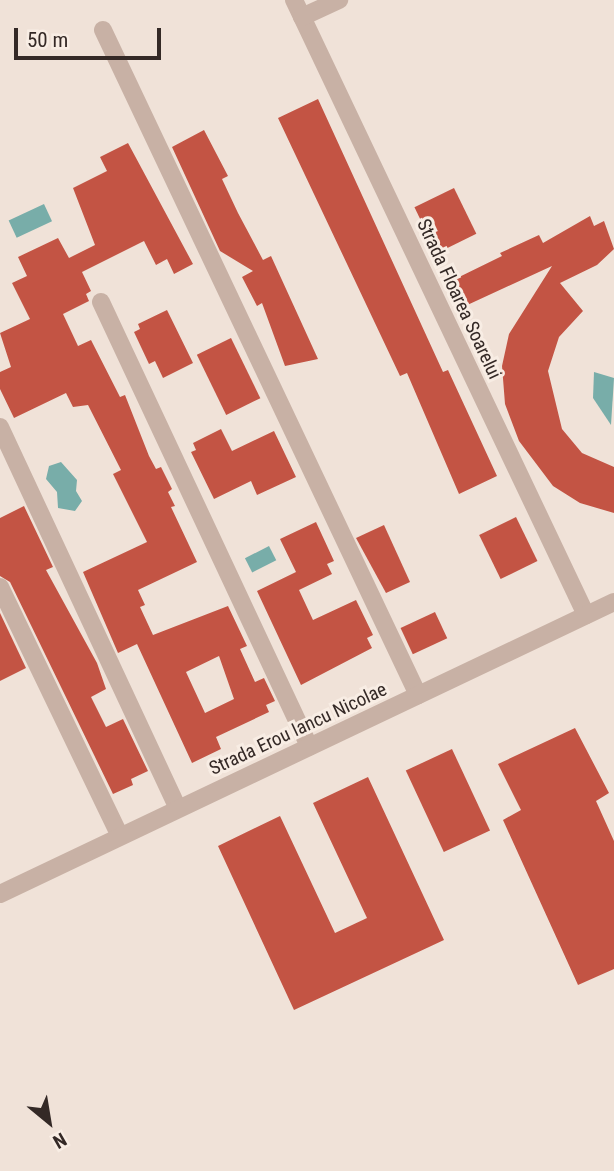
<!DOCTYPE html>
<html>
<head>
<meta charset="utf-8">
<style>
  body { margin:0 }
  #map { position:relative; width:614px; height:1171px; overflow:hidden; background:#f0e2d8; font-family:"Roboto Condensed",sans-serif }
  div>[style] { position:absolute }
  .water>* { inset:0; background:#78ada9; transform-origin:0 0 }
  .building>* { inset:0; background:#c35444; transform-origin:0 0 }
  .minor>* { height:18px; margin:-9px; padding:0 9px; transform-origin:9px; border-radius:9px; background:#c8b1a5 }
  span { translate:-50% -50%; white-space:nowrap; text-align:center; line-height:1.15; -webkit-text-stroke:6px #f8ede4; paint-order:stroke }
  .street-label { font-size:19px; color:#342926 }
  .north { position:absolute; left:14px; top:1087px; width:70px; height:70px; -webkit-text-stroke:5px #f8ede4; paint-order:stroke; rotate:150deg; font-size:19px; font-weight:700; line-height:28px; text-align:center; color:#342926 }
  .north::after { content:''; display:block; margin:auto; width:24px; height:32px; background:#342926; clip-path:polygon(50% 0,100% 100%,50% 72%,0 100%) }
  .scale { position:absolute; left:14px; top:28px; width:147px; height:32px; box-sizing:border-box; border:4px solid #342926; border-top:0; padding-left:9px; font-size:21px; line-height:24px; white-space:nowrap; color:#342926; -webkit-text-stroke:5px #f8ede4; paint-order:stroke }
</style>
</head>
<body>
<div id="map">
  <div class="water">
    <i style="left:44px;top:204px;width:19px;height:39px;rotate:65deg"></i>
    <i style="clip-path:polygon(594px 372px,614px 378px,611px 425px,593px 398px)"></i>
    <i style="clip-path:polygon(61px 462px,77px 480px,76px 491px,82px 501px,75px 511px,58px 508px,57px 492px,46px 479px,49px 466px)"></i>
    <i style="left:269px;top:546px;width:16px;height:27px;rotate:63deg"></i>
  </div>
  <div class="building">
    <i style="clip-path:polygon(318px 99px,443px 372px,448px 370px,497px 476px,459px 494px,407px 373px,400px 376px,278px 118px)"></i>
    <i style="clip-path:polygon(204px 130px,228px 176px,222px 179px,238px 213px,263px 260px,271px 256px,318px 359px,285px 366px,262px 303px,257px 306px,242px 277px,253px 271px,220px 251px,172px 147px)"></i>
    <i style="clip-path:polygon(evenodd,128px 143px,193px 264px,174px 274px,167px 259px,156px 265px,144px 241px,82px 272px,91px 291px,86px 294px,89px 301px,63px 314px,78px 346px,91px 340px,120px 397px,125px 395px,149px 456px,156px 469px,161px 467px,172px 489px,168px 492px,175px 506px,171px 507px,197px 562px,138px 590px,145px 605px,140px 607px,153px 635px,228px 606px,247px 646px,240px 649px,255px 682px,264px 678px,275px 701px,266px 705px,269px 712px,216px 737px,221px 749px,192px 763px,137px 644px,118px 653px,83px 572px,147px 542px,113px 474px,121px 470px,88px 405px,73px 407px,66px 393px,14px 418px,0 389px,0 372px,11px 367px,0 333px,30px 319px,12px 283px,27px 276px,18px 257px,58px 238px,69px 258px,95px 245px,73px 188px,107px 171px,100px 157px,128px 143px,219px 656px,234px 699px,205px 713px,186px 672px,219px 656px)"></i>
    <i style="left:454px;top:188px;width:51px;height:44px;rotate:64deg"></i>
    <i style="clip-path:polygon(590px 216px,594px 226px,604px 221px,614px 249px,597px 265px,560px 283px,583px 311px,559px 337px,548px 371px,562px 429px,582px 453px,614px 467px,614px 513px,580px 503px,553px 486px,519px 441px,505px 404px,502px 366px,509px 334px,552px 266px,463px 307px,453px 280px,502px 256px,500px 253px,539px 235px,543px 243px)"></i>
    <i style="clip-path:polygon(167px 310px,193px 363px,163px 378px,155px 361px,149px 364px,134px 332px,140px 329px,138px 324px)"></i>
    <i style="left:231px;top:338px;width:67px;height:38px;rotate:64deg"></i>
    <i style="clip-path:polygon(221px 429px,232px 451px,274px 431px,296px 477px,257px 495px,251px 481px,214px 499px,191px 452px,196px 450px,193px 443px)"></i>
    <i style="clip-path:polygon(24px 506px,53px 567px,46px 570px,97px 663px,106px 689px,91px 697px,106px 727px,123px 719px,148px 771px,131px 779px,133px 785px,113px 794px,10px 582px,0 576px,0 518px)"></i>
    <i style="left:516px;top:517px;width:49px;height:41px;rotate:64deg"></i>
    <i style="clip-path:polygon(316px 522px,334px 561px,327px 564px,332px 574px,299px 590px,313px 620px,356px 600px,373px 635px,367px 638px,372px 648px,301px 685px,257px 591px,296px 572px,280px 539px)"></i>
    <i style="clip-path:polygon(384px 525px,410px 582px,386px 593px,356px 538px)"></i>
    <i style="left:435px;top:612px;width:29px;height:38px;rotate:65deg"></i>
    <i style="clip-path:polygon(0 613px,26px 668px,0 681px)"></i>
    <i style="clip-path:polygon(575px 728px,609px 793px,596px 801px,614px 841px,614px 969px,578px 985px,503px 820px,521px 810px,498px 764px)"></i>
    <i style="left:452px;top:749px;width:90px;height:51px;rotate:65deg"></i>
    <i style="clip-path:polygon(368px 777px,444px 940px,294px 1010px,218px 846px,280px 816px,335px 933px,367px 918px,313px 803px)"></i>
  </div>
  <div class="minor">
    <i style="left:294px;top:0;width:681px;rotate:64.6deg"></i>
    <i style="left:302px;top:17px;width:41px;rotate:-24.7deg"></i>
    <i style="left:103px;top:30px;width:736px;rotate:64.65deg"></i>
    <i style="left:101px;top:302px;width:491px;rotate:64.9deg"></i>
    <i style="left:0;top:427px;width:421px;rotate:65deg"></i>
    <i style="left:0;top:587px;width:276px;rotate:64.3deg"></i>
    <i style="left:0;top:894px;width:680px;rotate:-25.43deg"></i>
  </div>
  <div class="street-label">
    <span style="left:459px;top:299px;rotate:65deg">Strada Floarea Soarelui</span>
    <span style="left:298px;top:729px;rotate:-25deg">Strada Erou Iancu Nicolae</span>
  </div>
  <div class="north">N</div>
  <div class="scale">50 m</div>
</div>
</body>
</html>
